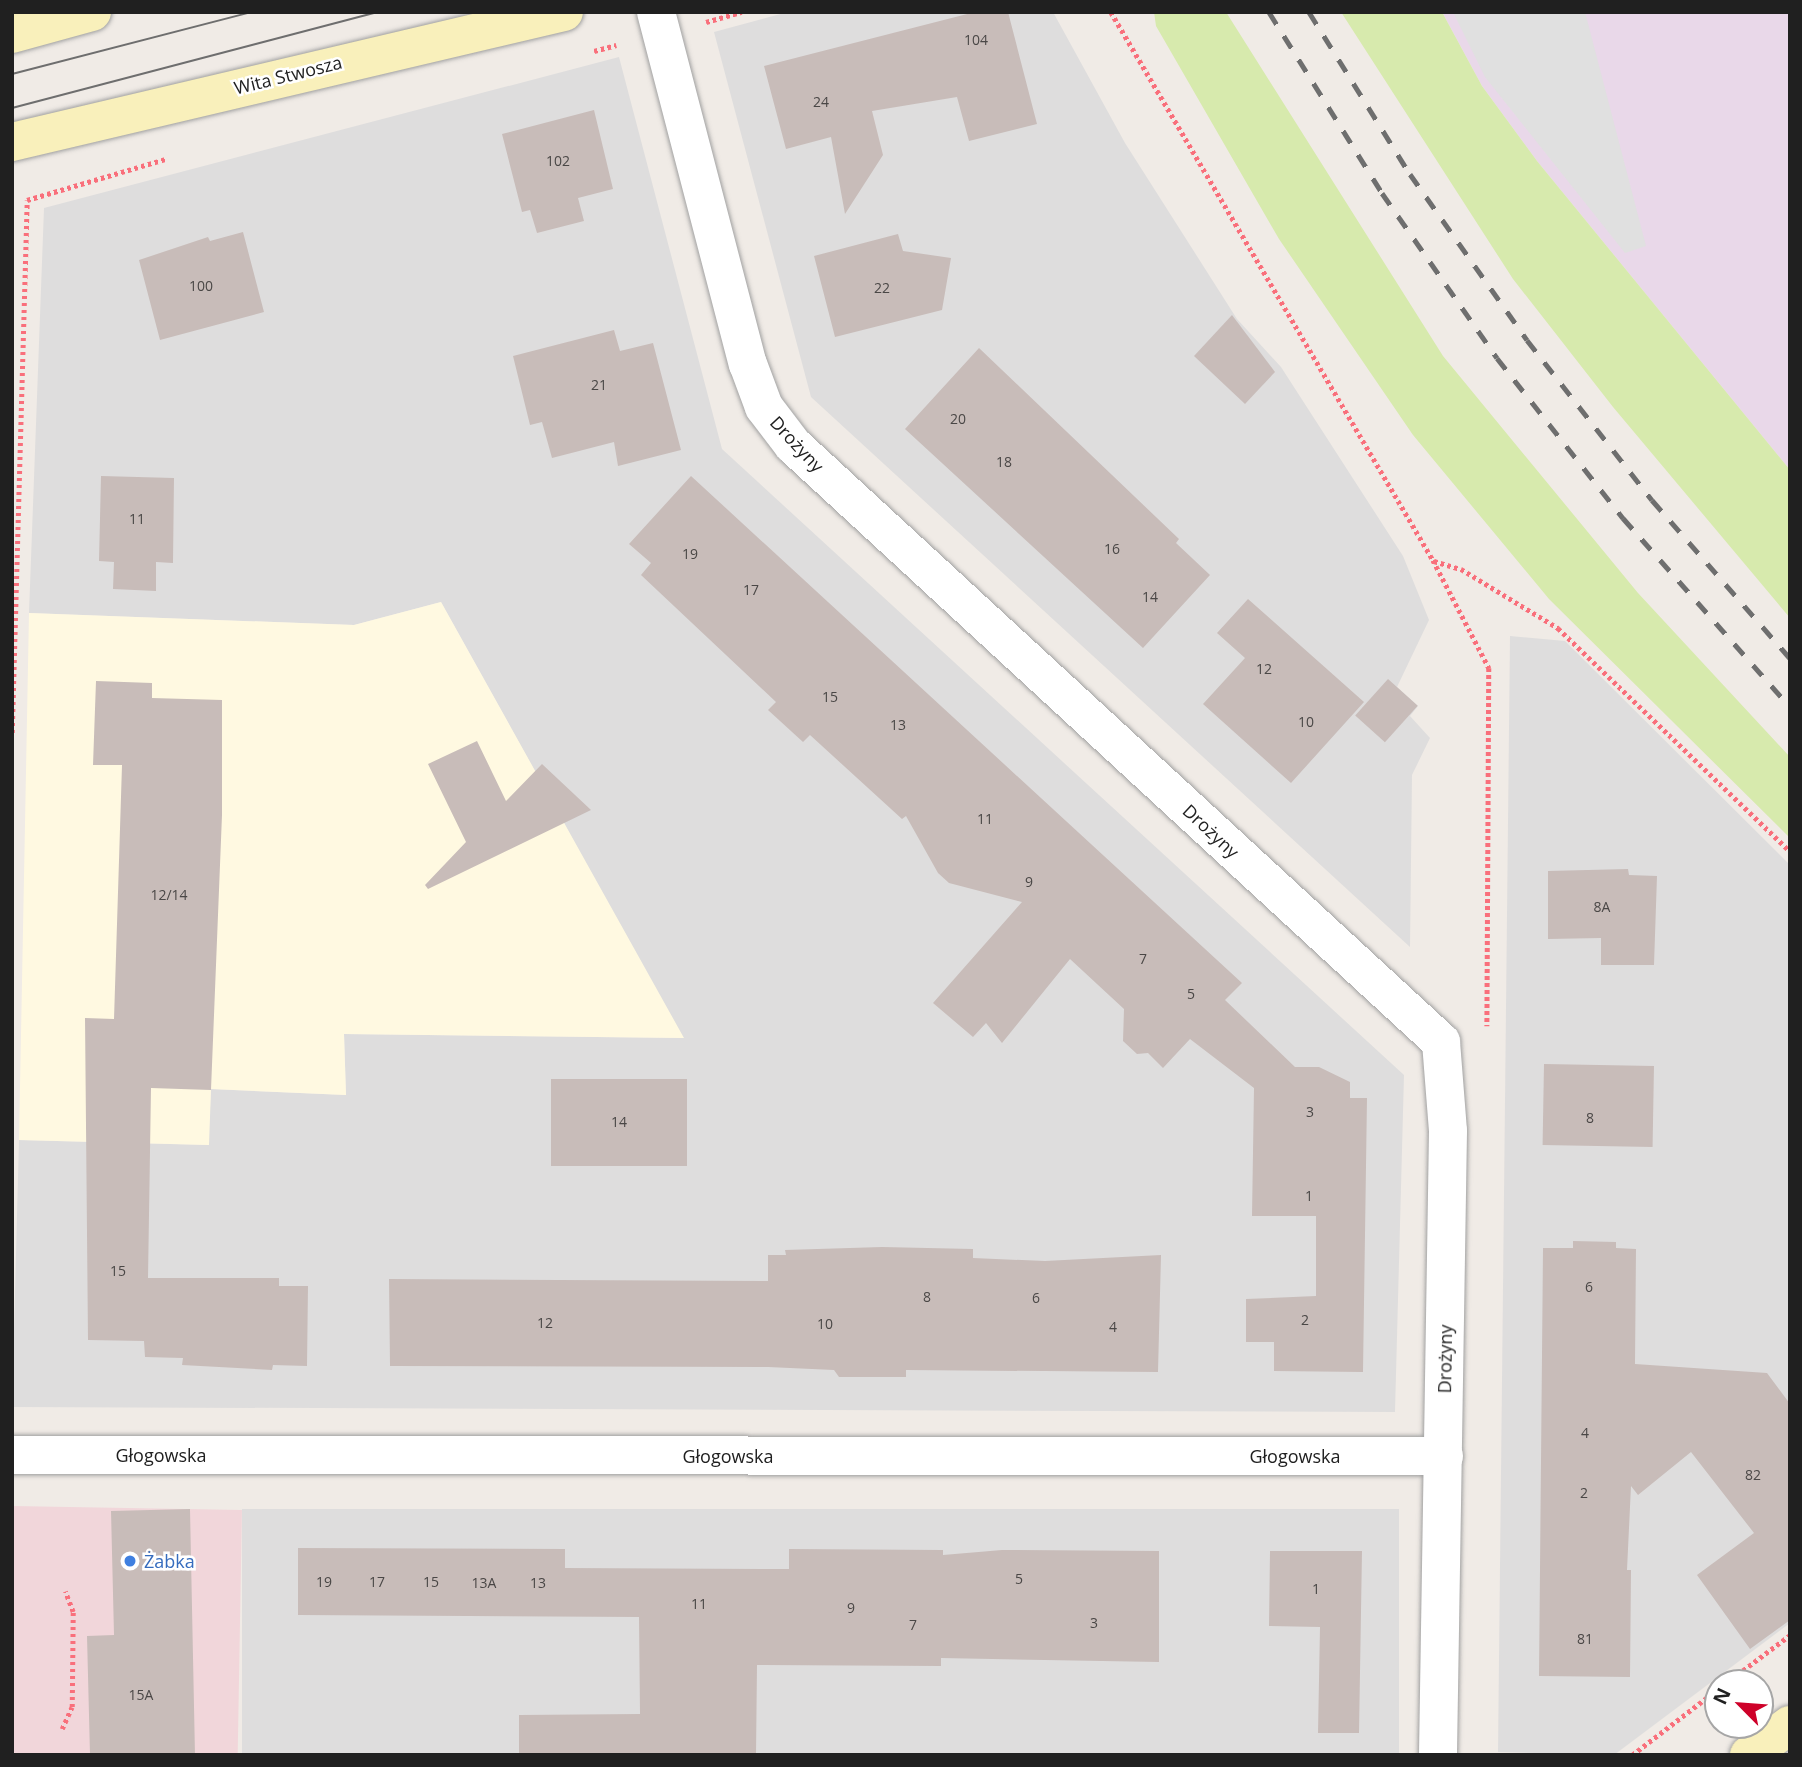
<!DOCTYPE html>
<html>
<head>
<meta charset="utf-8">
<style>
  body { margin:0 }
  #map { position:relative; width:1802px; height:1767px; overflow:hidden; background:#f0ebe6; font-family:"Open Sans",sans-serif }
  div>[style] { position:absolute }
  .residential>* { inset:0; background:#dedddd; transform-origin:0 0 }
  .commercial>* { inset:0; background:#f1d6da; transform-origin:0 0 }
  .industrial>* { inset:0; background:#e9d8e9 }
  .education>* { inset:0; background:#fff9e1 }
  .grass>* { inset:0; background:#d7eaad }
  .parking>* { inset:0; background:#e0e0e0 }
  .building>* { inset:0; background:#c8bcb9; transform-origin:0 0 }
  .path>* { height:4.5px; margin-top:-2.25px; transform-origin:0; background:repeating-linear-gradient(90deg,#f96f7b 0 3.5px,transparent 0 7px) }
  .roads { filter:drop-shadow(0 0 2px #a1a1a1) drop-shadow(0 0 2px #a1a1a1) }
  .street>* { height:38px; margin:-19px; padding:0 19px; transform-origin:19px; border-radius:19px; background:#fff }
  .secondary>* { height:38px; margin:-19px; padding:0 19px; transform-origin:19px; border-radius:19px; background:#f9f0bb }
  .tram>* { height:2px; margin:-1px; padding:0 1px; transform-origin:1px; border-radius:1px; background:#6e6e6e }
  .rail>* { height:5px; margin-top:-2.5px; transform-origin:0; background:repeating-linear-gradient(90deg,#6e6e6e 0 14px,transparent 0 28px) }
  .dots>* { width:19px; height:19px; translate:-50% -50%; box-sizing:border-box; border:4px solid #fff; border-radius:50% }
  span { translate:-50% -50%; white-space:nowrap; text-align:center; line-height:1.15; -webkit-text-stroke:5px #fff; paint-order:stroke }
  .number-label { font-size:14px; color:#4a4746 }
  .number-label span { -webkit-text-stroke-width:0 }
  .street-label { font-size:18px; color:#202020 }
  .shop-label { font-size:18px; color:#366cbe }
  .left { translate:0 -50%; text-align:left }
  .frame { position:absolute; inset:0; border:14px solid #202020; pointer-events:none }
  .north { position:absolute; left:1704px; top:1669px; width:70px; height:70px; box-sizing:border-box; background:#fff; border:2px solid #a6a6a6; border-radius:50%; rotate:295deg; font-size:19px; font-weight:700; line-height:28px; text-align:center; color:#202020 }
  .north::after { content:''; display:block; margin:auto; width:24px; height:32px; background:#ce0129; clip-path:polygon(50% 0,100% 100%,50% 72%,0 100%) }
</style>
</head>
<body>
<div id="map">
  <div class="residential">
    <i style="clip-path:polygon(788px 12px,1053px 12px,1125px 143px,1237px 319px,1281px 367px,1403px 556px,1429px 620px,1397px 687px,1418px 706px,1410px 716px,1430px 738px,1412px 775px,1410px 947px,811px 397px,714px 32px)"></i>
    <i style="clip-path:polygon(619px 57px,722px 449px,1404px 1075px,1395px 1412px,12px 1407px,19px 1140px,208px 1145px,211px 1089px,346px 1095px,344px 1034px,683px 1038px,441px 602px,354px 625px,29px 613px,44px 208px)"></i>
    <i style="clip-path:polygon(1510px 636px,1565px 641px,1790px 865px,1790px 1623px,1614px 1755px,1498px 1752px)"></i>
    <i style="left:242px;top:1509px;width:1157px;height:246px"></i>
  </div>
  <div class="commercial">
    <i style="left:12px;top:1506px;width:230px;height:249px;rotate:1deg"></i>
  </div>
  <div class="industrial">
    <i style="clip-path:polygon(1442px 12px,1790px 12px,1790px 470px,1537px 161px,1482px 86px)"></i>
  </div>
  <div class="education">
    <i style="clip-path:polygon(441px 602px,684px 1038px,344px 1034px,346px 1095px,211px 1089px,209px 1145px,19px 1140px,29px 613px,354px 625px)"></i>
  </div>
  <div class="grass">
    <i style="clip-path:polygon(1154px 12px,1226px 12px,1443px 356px,1638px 593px,1790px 757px,1790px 838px,1549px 599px,1413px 435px,1279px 239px,1156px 26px)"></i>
    <i style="clip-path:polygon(1341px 12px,1442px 12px,1482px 86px,1537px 161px,1790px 470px,1790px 618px,1613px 407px,1513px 279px)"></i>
  </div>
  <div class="parking">
    <i style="clip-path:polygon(1453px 12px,1585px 12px,1646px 246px,1625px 253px,1485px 77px)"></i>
  </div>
  <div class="building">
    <i style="clip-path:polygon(975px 12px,1008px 12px,1037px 124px,969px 141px,957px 97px,872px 111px,883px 155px,845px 214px,831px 137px,786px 149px,764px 66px)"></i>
    <i style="clip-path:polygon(594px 110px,613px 189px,578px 198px,584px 221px,537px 233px,530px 210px,522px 212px,502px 134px)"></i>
    <i style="clip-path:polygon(243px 232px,264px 312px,160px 340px,139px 260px,208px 237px,210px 241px)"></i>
    <i style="clip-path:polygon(898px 234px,903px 251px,951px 258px,942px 310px,835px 337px,814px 256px)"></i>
    <i style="clip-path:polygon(1232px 315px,1275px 372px,1245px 404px,1194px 356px)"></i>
    <i style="clip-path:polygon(614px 330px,620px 351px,653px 343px,681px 450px,618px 466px,614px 442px,552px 458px,542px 422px,530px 425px,513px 356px)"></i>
    <i style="clip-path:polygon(979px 348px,1179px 539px,1176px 543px,1210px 575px,1143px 648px,905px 429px)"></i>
    <i style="clip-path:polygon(101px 476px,174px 478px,173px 563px,156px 562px,156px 591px,113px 589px,114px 562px,99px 561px)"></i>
    <i style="clip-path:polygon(691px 476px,1242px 983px,1225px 1000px,1295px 1067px,1319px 1067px,1350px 1082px,1350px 1098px,1367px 1098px,1363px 1372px,1274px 1371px,1274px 1342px,1246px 1342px,1246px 1299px,1316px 1296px,1316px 1216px,1252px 1216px,1254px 1088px,1190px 1039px,1163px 1068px,1148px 1053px,1137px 1054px,1123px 1041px,1124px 1009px,1070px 959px,1002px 1043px,986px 1023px,973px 1037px,933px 1003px,1022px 902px,949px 883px,938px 873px,906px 816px,902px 819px,810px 735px,803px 742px,768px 710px,776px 702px,641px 575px,651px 563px,629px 544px)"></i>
    <i style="clip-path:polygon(1248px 599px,1364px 702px,1291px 783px,1203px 704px,1245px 658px,1217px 633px)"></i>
    <i style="left:1388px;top:679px;width:40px;height:49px;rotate:42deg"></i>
    <i style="clip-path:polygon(96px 681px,152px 683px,152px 698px,222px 700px,222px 815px,211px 1090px,151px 1088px,148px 1278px,279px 1278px,279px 1286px,308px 1286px,307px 1366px,273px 1365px,272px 1370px,182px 1365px,183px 1358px,145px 1357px,144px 1341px,88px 1340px,85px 1018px,114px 1019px,122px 765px,93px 765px)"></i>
    <i style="clip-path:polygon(477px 741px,506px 801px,542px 764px,591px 810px,428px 889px,425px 885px,466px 842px,428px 764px)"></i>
    <i style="clip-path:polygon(1628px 869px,1629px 875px,1657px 876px,1654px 965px,1601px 965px,1601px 938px,1548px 939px,1548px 871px)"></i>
    <i style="left:1544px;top:1064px;width:110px;height:81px;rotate:1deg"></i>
    <i style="left:551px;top:1079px;width:136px;height:87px"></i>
    <i style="clip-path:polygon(1573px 1241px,1616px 1242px,1616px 1248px,1636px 1249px,1635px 1364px,1767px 1373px,1790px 1404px,1790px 1620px,1750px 1649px,1697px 1575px,1754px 1533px,1691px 1452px,1638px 1495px,1631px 1486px,1627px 1570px,1631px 1570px,1630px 1677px,1539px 1676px,1543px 1248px,1573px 1248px)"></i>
    <i style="clip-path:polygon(882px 1247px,973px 1249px,973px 1258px,1045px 1261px,1161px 1255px,1158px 1372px,906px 1370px,906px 1377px,839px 1377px,834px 1370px,768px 1367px,390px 1366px,389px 1279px,768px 1281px,768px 1255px,786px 1255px,785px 1250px)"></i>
    <i style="clip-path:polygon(190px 1509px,195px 1755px,90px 1755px,87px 1636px,114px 1635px,111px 1511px)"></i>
    <i style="clip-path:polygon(298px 1548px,565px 1549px,565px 1568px,789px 1569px,789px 1549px,943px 1550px,943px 1555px,1002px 1550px,1159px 1551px,1159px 1662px,941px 1658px,941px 1666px,757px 1665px,756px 1755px,519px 1755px,519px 1715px,640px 1714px,639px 1617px,298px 1615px)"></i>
    <i style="clip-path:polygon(1270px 1551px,1362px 1551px,1359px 1733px,1318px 1733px,1320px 1627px,1269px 1626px)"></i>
  </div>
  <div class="path">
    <i style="left:1111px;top:12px;width:636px;rotate:59.56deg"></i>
    <i style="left:1433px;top:560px;width:122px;rotate:62.6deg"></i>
    <i style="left:1489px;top:668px;width:358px;rotate:90.3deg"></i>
    <i style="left:706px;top:22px;width:37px;rotate:-16deg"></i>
    <i style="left:594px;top:51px;width:23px;rotate:-15deg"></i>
    <i style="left:1434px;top:561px;width:28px;rotate:17deg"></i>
    <i style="left:1461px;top:569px;width:114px;rotate:31.3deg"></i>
    <i style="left:1558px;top:628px;width:322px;rotate:43.9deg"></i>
    <i style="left:12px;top:733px;width:533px;rotate:-88.39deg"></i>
    <i style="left:27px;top:200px;width:144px;rotate:-16.5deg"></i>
    <i style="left:1726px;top:1683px;width:80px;rotate:-36.9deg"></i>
    <i style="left:62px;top:1729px;width:24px;rotate:-66deg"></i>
    <i style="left:72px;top:1707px;width:95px;rotate:-89.4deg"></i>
    <i style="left:73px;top:1612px;width:22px;rotate:-111deg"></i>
    <i style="left:1632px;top:1755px;width:108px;rotate:-37.5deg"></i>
  </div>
  <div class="roads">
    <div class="street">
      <i style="left:656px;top:12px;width:364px;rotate:75.4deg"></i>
      <i style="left:748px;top:364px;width:46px;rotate:69.6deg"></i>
      <i style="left:764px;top:407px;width:48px;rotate:52.7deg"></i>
      <i style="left:793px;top:445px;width:881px;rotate:42.65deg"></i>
      <i style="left:1441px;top:1042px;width:89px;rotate:85.5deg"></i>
      <i style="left:1448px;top:1131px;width:624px;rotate:90.92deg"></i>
      <i style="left:12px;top:1455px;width:1432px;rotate:0.04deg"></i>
    </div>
    <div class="secondary">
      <i style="left:12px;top:34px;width:83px;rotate:-15.4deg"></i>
      <i style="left:12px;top:142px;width:567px;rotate:-13.25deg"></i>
      <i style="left:1749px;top:1755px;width:51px;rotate:-36.2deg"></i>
    </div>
  </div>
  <div class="tram">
    <i style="left:12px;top:74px;width:247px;rotate:-14.5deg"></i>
    <i style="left:12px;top:108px;width:378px;rotate:-14.7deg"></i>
  </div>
  <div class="rail">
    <i style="left:1269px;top:12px;width:213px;rotate:58deg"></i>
    <i style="left:1382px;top:193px;width:201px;rotate:55.1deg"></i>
    <i style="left:1497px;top:358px;width:204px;rotate:51.8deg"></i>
    <i style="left:1623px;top:518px;width:252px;rotate:48.5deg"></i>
    <i style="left:1309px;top:12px;width:191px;rotate:58.1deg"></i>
    <i style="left:1410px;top:174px;width:203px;rotate:54.8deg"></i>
    <i style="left:1527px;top:340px;width:203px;rotate:52deg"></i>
    <i style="left:1652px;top:500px;width:210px;rotate:48.9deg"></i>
  </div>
  <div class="dots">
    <i style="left:130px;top:1561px;background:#3f7fe0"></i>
  </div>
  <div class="number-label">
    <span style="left:976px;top:40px">104</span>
    <span style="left:821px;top:102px">24</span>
    <span style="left:558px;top:161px">102</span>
    <span style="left:201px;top:286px">100</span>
    <span style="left:882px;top:288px">22</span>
    <span style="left:599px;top:385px">21</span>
    <span style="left:958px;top:419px">20</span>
    <span style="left:1004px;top:462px">18</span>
    <span style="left:137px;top:519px">11</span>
    <span style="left:1112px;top:549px">16</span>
    <span style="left:690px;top:554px">19</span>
    <span style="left:751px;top:590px">17</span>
    <span style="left:1150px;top:597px">14</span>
    <span style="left:1264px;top:669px">12</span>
    <span style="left:830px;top:697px">15</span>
    <span style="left:1306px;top:722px">10</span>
    <span style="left:898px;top:725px">13</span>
    <span style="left:985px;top:819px">11</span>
    <span style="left:1029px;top:882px">9</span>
    <span style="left:169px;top:895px">12/14</span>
    <span style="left:1602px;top:907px">8A</span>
    <span style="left:1143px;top:959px">7</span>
    <span style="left:1191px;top:994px">5</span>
    <span style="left:1310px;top:1112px">3</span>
    <span style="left:1590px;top:1118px">8</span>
    <span style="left:619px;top:1122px">14</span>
    <span style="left:1309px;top:1196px">1</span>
    <span style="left:118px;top:1271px">15</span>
    <span style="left:1589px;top:1287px">6</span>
    <span style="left:927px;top:1297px">8</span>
    <span style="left:1036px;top:1298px">6</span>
    <span style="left:1305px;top:1320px">2</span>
    <span style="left:545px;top:1323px">12</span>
    <span style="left:825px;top:1324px">10</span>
    <span style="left:1113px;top:1327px">4</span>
    <span style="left:1585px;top:1433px">4</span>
    <span style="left:1753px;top:1475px">82</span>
    <span style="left:1584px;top:1493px">2</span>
    <span style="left:1019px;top:1579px">5</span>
    <span style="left:324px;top:1582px">19</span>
    <span style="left:377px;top:1582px">17</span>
    <span style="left:431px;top:1582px">15</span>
    <span style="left:484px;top:1583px">13A</span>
    <span style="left:538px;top:1583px">13</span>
    <span style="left:1316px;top:1589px">1</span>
    <span style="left:699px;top:1604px">11</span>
    <span style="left:851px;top:1608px">9</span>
    <span style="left:1094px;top:1623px">3</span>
    <span style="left:913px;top:1625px">7</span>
    <span style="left:1585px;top:1639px">81</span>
    <span style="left:141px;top:1695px">15A</span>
  </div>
  <div class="street-label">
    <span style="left:288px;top:75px;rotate:-14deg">Wita Stwosza</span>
    <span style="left:797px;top:444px;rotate:47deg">Drożyny</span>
    <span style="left:1211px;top:831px;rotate:43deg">Drożyny</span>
    <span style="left:1445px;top:1359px;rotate:-89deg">Drożyny</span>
    <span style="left:161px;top:1455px">Głogowska</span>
    <span style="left:728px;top:1456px">Głogowska</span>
    <span style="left:1295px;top:1456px">Głogowska</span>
  </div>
  <div class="shop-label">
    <span class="left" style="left:144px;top:1561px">Żabka</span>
  </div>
  <div class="frame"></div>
  <div class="north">N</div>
</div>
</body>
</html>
